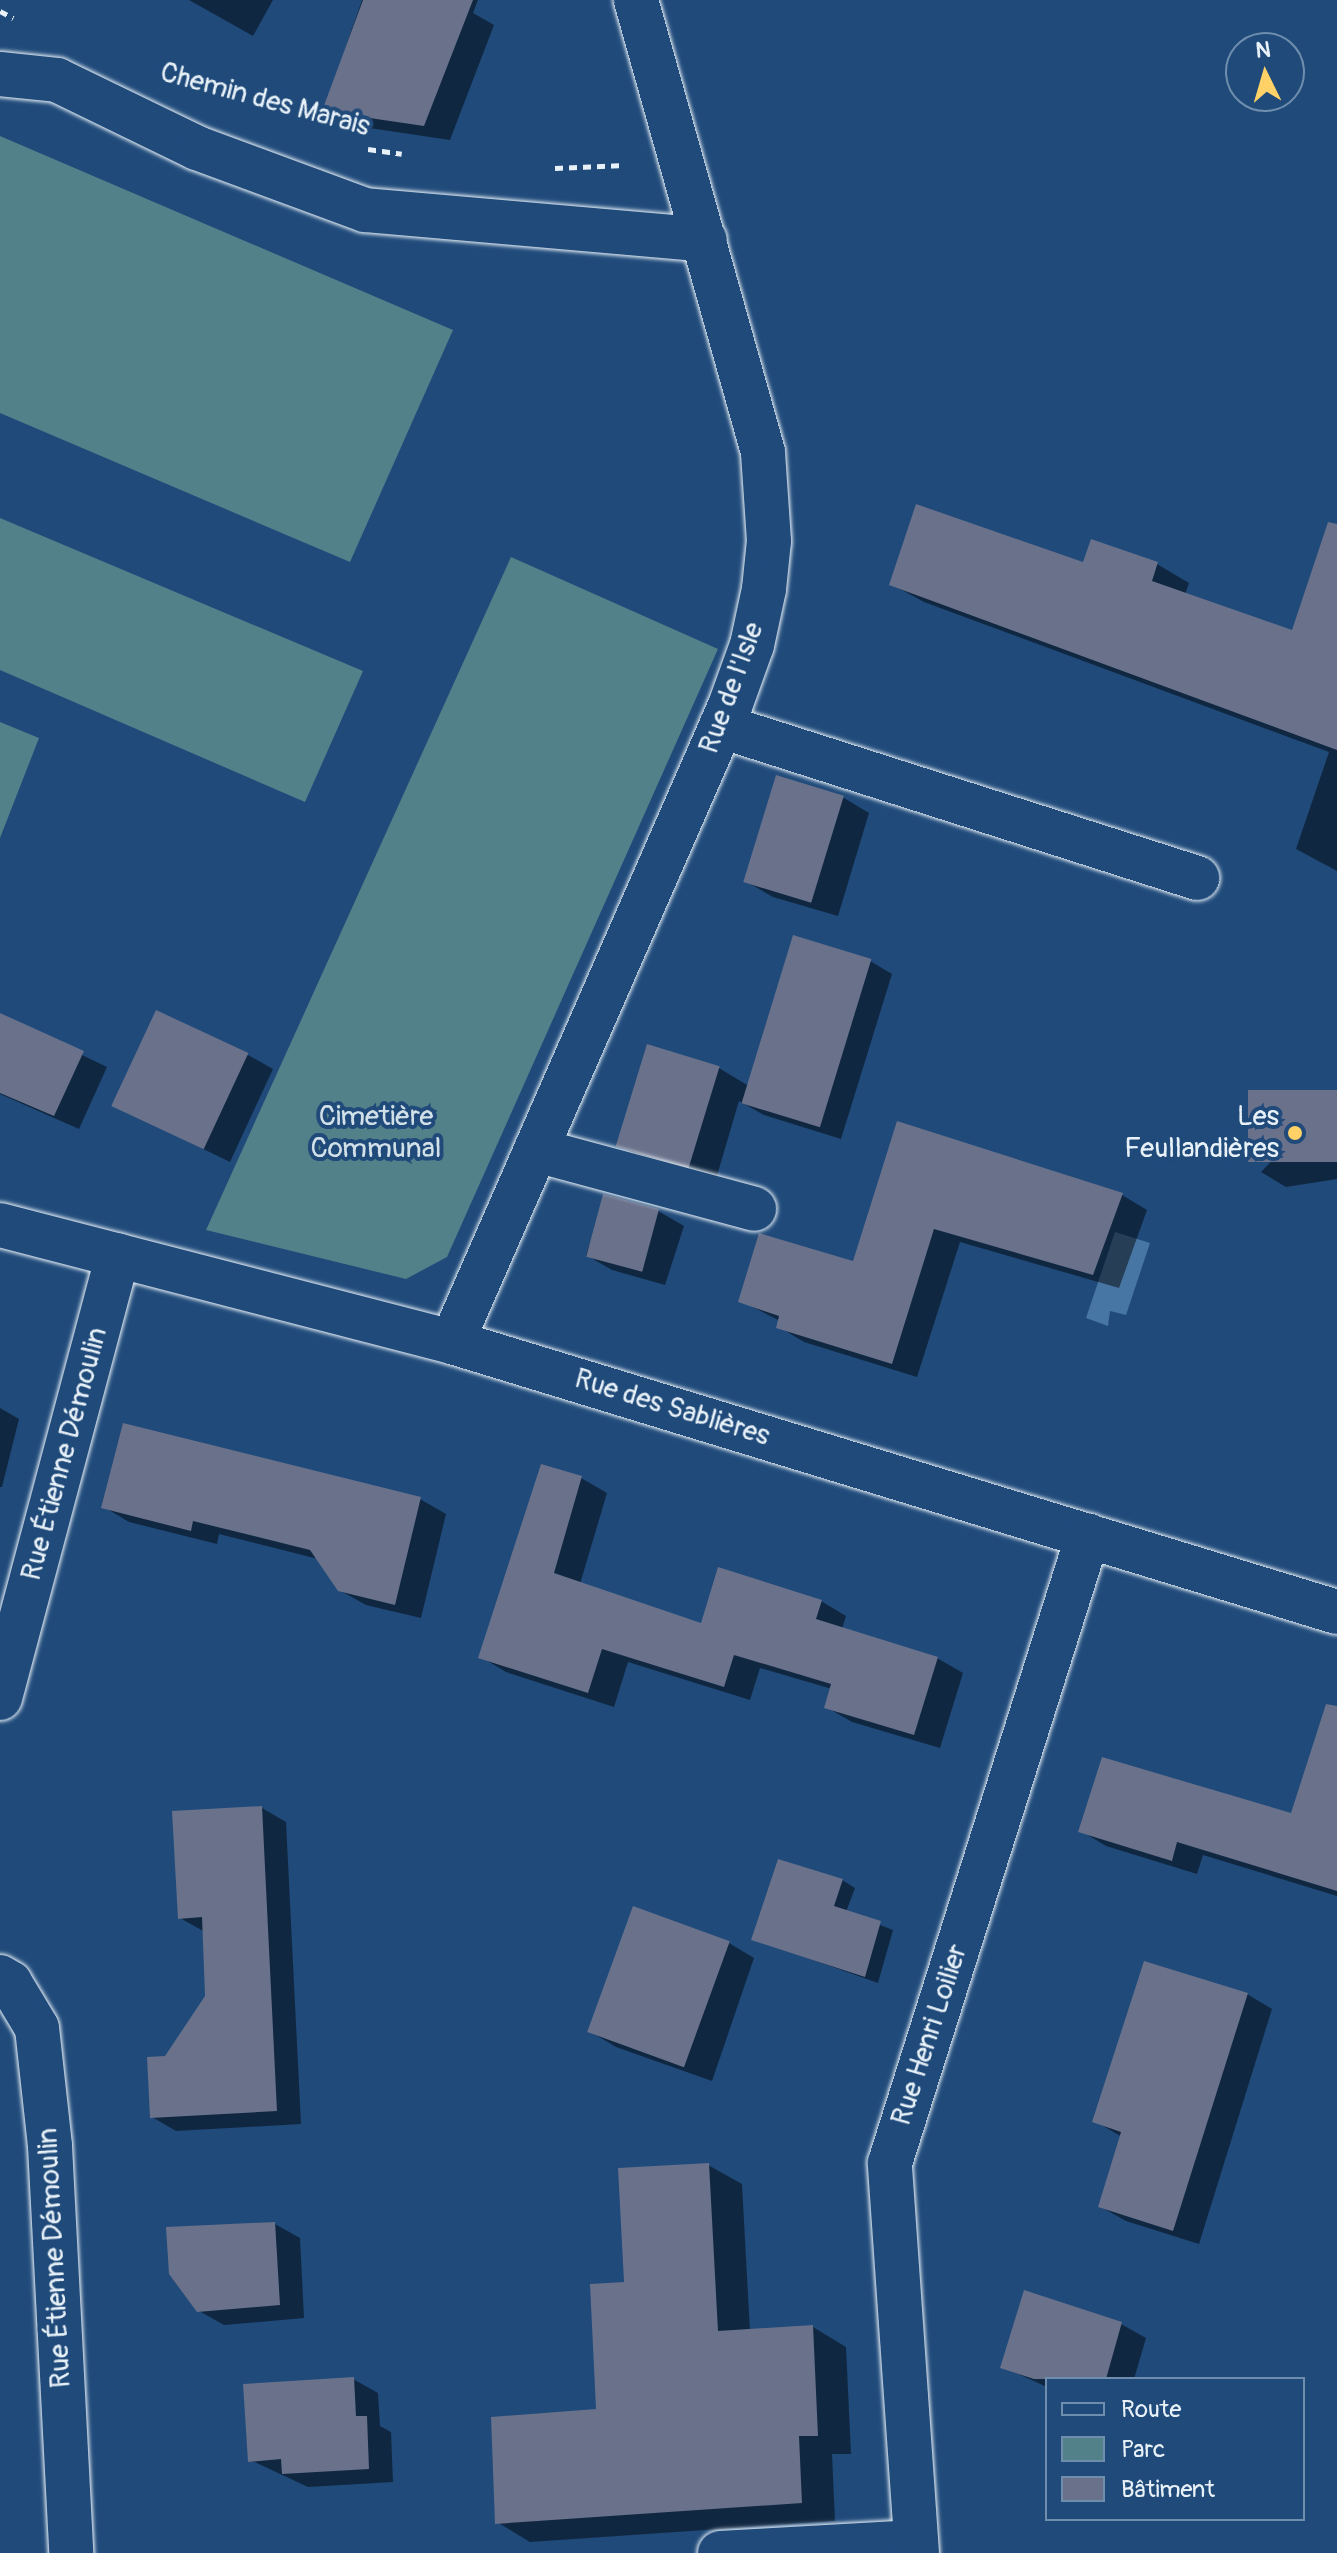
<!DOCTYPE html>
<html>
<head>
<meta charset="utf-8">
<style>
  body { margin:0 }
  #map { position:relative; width:1337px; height:2553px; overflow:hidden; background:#1f4a7a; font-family:Pangolin,sans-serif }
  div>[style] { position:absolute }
  .green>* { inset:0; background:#52818a }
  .water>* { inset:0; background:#4876a4 }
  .shadow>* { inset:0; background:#0007 }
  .building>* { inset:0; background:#69718b; transform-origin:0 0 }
  .path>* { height:5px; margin-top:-2.5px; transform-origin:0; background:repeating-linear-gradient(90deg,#e8f1f8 0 8px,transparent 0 14px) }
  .roads { filter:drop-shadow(0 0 2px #e8f1f8) drop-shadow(0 0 2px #e8f1f8) }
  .minor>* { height:44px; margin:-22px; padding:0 22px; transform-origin:22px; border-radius:22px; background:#1f4a7a }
  .dots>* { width:22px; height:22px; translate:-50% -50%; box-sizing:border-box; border:4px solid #1f4a7a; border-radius:50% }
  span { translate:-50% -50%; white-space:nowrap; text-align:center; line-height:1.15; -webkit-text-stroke:8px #1f4a7a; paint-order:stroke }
  .street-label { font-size:28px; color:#e8f1f8 }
  .park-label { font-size:28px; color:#d2e0e8 }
  .poi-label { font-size:28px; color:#e8f1f8 }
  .right { translate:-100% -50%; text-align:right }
  .legend { position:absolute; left:1045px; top:2377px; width:260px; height:144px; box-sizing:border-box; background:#1f4a7a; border:2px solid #6f8dac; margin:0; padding:10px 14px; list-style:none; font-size:24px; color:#e8f1f8 }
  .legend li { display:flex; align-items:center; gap:16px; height:40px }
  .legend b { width:40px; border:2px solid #6f8dac }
  .north { position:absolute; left:1225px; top:32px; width:80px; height:80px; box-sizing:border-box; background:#1f4a7a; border:2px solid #6f8dac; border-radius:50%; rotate:355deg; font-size:22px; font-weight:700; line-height:32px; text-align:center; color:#e8f1f8 }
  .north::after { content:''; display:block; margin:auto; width:28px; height:36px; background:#ffd166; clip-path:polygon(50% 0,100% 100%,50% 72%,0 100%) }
</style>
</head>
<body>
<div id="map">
  <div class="green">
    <i style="clip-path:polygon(0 136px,453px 330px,350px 562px,0 413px)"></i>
    <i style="clip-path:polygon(0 518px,363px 671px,305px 802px,0 670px)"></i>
    <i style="clip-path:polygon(511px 557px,718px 649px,447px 1257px,406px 1279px,206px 1230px)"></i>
    <i style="clip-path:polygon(0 722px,39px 738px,0 838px)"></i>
  </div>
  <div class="water">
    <i style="clip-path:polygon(1115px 1232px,1150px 1243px,1126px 1315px,1110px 1311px,1108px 1326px,1086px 1318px)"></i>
  </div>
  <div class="shadow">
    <i style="clip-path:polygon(189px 0,273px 0,253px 36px)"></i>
    <i style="clip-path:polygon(362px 0,478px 0,473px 13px,494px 25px,450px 140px,349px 125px,324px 110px)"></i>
    <i style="clip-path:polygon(1084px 564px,1157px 564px,1189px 583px,1185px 595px,1293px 633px,1337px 614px,1337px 871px,1296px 849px,1329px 752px,924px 602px,891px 584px)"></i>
    <i style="clip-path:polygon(777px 778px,844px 798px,869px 813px,838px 916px,773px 897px,747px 882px)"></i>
    <i style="clip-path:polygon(870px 961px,892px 974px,841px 1139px,764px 1115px,739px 1101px,716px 1179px,644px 1159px,618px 1145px,719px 1068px,747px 1085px)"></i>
    <i style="clip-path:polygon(0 1016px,107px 1067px,79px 1129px,0 1094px)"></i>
    <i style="clip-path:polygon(248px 1055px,273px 1069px,230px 1162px,113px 1105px)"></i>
    <i style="clip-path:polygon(1337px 1092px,1337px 1179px,1286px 1187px,1261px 1172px)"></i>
    <i style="clip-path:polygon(898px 1123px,1122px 1195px,1147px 1210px,1119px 1288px,960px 1242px,917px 1377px,804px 1342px,779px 1327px,780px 1321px,741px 1301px,854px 1264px)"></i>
    <i style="clip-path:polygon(605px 1197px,658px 1211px,684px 1226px,665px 1285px,612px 1270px,586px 1255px)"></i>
    <i style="clip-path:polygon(0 1408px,19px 1419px,2px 1487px,0 1487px)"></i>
    <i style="clip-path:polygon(581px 1478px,607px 1493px,580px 1584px,702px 1625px,821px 1601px,846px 1616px,842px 1629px,937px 1658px,963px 1673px,940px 1748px,852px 1722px,826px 1707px,832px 1689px,760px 1668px,750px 1700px,628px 1662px,614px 1707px,506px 1672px,481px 1657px)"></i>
    <i style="clip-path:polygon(420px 1499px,446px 1514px,421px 1618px,366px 1605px,339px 1590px,318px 1559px,219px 1534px,217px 1544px,129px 1522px,104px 1507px)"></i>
    <i style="clip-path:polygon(262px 1808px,286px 1822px,301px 2124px,176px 2131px,152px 2117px,167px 2058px,207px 1997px,205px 1932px,180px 1918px)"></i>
    <i style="clip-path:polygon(1337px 1829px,1337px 1896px,1203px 1855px,1197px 1874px,1106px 1846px,1081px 1831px)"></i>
    <i style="clip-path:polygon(842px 1880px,855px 1888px,846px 1912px,893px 1930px,878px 1983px,754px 1939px)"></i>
    <i style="clip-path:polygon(729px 1943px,754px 1958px,712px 2081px,616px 2047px,591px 2032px)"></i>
    <i style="clip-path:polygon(1247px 1994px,1272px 2009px,1199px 2244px,1126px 2221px,1101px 2207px,1122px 2137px,1095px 2121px)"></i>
    <i style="clip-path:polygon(708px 2165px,742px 2184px,750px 2331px,813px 2327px,846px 2347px,851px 2454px,832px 2454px,835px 2521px,530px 2542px,497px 2522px,598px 2411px,626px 2284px)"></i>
    <i style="clip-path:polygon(275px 2224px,300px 2238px,304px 2318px,224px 2325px,199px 2311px)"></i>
    <i style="clip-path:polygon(1121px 2324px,1146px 2338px,1134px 2379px,1047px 2379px,1047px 2387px,1003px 2367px)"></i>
    <i style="clip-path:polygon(353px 2379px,378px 2393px,380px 2426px,391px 2432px,393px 2482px,308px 2487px,250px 2460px)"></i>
  </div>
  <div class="building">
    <i style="clip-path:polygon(363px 0,473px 0,424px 126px,322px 111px)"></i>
    <i style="clip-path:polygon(916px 504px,1083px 562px,1091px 539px,1158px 562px,1152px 581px,1292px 630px,1328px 522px,1337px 524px,1337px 750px,889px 585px)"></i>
    <i style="left:776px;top:775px;width:71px;height:112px;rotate:17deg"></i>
    <i style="left:793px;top:935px;width:82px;height:176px;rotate:17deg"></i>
    <i style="left:156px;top:1010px;width:102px;height:106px;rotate:25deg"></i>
    <i style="clip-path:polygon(0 1013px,84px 1051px,54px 1116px,0 1093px)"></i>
    <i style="left:647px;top:1044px;width:76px;height:107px;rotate:17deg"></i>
    <i style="left:1337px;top:1090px;width:72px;height:89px;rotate:90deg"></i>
    <i style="clip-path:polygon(897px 1121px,1123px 1193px,1093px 1275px,934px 1229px,892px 1364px,776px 1328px,779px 1316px,738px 1302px,759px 1233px,853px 1261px)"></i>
    <i style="left:603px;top:1194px;width:58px;height:65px;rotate:15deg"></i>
    <i style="clip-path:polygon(123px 1423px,421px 1497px,395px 1605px,338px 1591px,310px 1550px,193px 1521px,191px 1531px,101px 1508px)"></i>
    <i style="clip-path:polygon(541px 1464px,582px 1476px,554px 1573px,701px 1623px,718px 1567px,822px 1600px,816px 1619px,938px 1657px,914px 1735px,824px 1708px,831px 1684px,734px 1655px,724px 1687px,602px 1649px,588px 1693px,478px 1658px)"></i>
    <i style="clip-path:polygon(1326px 1704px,1337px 1706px,1337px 1891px,1177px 1842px,1172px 1861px,1078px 1832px,1102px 1757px,1291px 1813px)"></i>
    <i style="clip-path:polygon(262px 1806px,277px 2111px,150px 2118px,147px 2057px,165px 2056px,205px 1996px,202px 1917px,178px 1919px,172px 1811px)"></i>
    <i style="clip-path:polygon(778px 1859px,843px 1879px,834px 1906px,881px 1921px,865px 1977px,751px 1940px)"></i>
    <i style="left:633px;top:1906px;width:103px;height:134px;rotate:20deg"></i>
    <i style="clip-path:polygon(1144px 1961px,1248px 1993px,1173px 2231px,1098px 2207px,1121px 2132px,1092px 2122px)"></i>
    <i style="clip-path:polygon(709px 2163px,718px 2331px,813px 2325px,818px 2436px,799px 2436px,802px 2503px,495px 2524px,491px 2417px,596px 2409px,590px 2284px,624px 2282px,618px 2168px)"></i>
    <i style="clip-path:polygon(275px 2222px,280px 2305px,197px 2312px,169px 2274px,166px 2227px)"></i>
    <i style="clip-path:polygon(1024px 2290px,1122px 2322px,1106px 2379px,1034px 2379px,1000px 2368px)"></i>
    <i style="clip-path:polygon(354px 2377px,356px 2416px,367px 2416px,369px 2469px,282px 2474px,281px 2459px,248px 2462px,243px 2384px)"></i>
  </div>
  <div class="path">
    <i style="left:0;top:11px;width:15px;rotate:28deg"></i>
    <i style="left:368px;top:149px;width:34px;rotate:8deg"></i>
    <i style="left:555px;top:168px;width:70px;rotate:-2.5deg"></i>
  </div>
  <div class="roads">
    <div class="minor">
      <i style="left:0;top:74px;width:57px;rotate:6deg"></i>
      <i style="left:57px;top:80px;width:156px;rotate:25.9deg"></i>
      <i style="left:197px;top:148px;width:179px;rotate:20.3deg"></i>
      <i style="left:365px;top:210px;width:341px;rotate:5deg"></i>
      <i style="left:721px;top:726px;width:500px;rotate:17.7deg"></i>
      <i style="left:536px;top:1150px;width:226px;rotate:15.1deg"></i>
      <i style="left:0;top:1225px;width:467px;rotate:14.5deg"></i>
      <i style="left:452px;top:1342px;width:925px;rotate:16.97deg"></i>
      <i style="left:452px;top:1342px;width:694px;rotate:-66.39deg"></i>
      <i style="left:730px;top:706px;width:65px;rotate:-70.2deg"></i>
      <i style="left:752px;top:645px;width:57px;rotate:-77.9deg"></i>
      <i style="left:764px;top:589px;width:48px;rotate:-84.1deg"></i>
      <i style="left:769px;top:541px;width:89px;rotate:-93.9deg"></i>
      <i style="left:763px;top:452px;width:470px;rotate:-105.7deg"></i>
      <i style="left:0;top:1698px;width:458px;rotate:-75.1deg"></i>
      <i style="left:0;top:1977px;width:12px;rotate:31deg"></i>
      <i style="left:10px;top:1983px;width:52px;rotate:59deg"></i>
      <i style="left:37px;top:2028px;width:119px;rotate:83.7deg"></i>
      <i style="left:50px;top:2146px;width:408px;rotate:87deg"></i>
      <i style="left:720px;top:2553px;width:196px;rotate:-3.2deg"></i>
      <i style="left:917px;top:2553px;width:391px;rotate:-94deg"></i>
      <i style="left:890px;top:2163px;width:658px;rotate:-72.5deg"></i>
    </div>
  </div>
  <div class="dots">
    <i style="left:1295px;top:1133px;background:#ffd166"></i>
  </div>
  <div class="street-label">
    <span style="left:265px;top:100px;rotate:15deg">Chemin des Marais</span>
    <span style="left:732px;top:688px;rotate:-70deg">Rue de l'Isle</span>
    <span style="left:672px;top:1408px;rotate:17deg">Rue des Sablières</span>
    <span style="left:65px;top:1454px;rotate:-75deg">Rue Étienne Démoulin</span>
    <span style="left:930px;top:2035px;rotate:-72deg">Rue Henri Loilier</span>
    <span style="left:55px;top:2258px;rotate:-93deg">Rue Étienne Démoulin</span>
  </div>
  <div class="park-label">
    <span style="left:376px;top:1133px">Cimetière<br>Communal</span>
  </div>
  <div class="poi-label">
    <span class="right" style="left:1279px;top:1133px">Les<br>Feullandières</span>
  </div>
  <ul class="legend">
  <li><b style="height:10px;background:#1f4a7a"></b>Route</li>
  <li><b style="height:22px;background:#52818a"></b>Parc</li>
  <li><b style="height:22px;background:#69718b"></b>Bâtiment</li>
  </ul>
  <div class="north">N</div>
</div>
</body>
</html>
